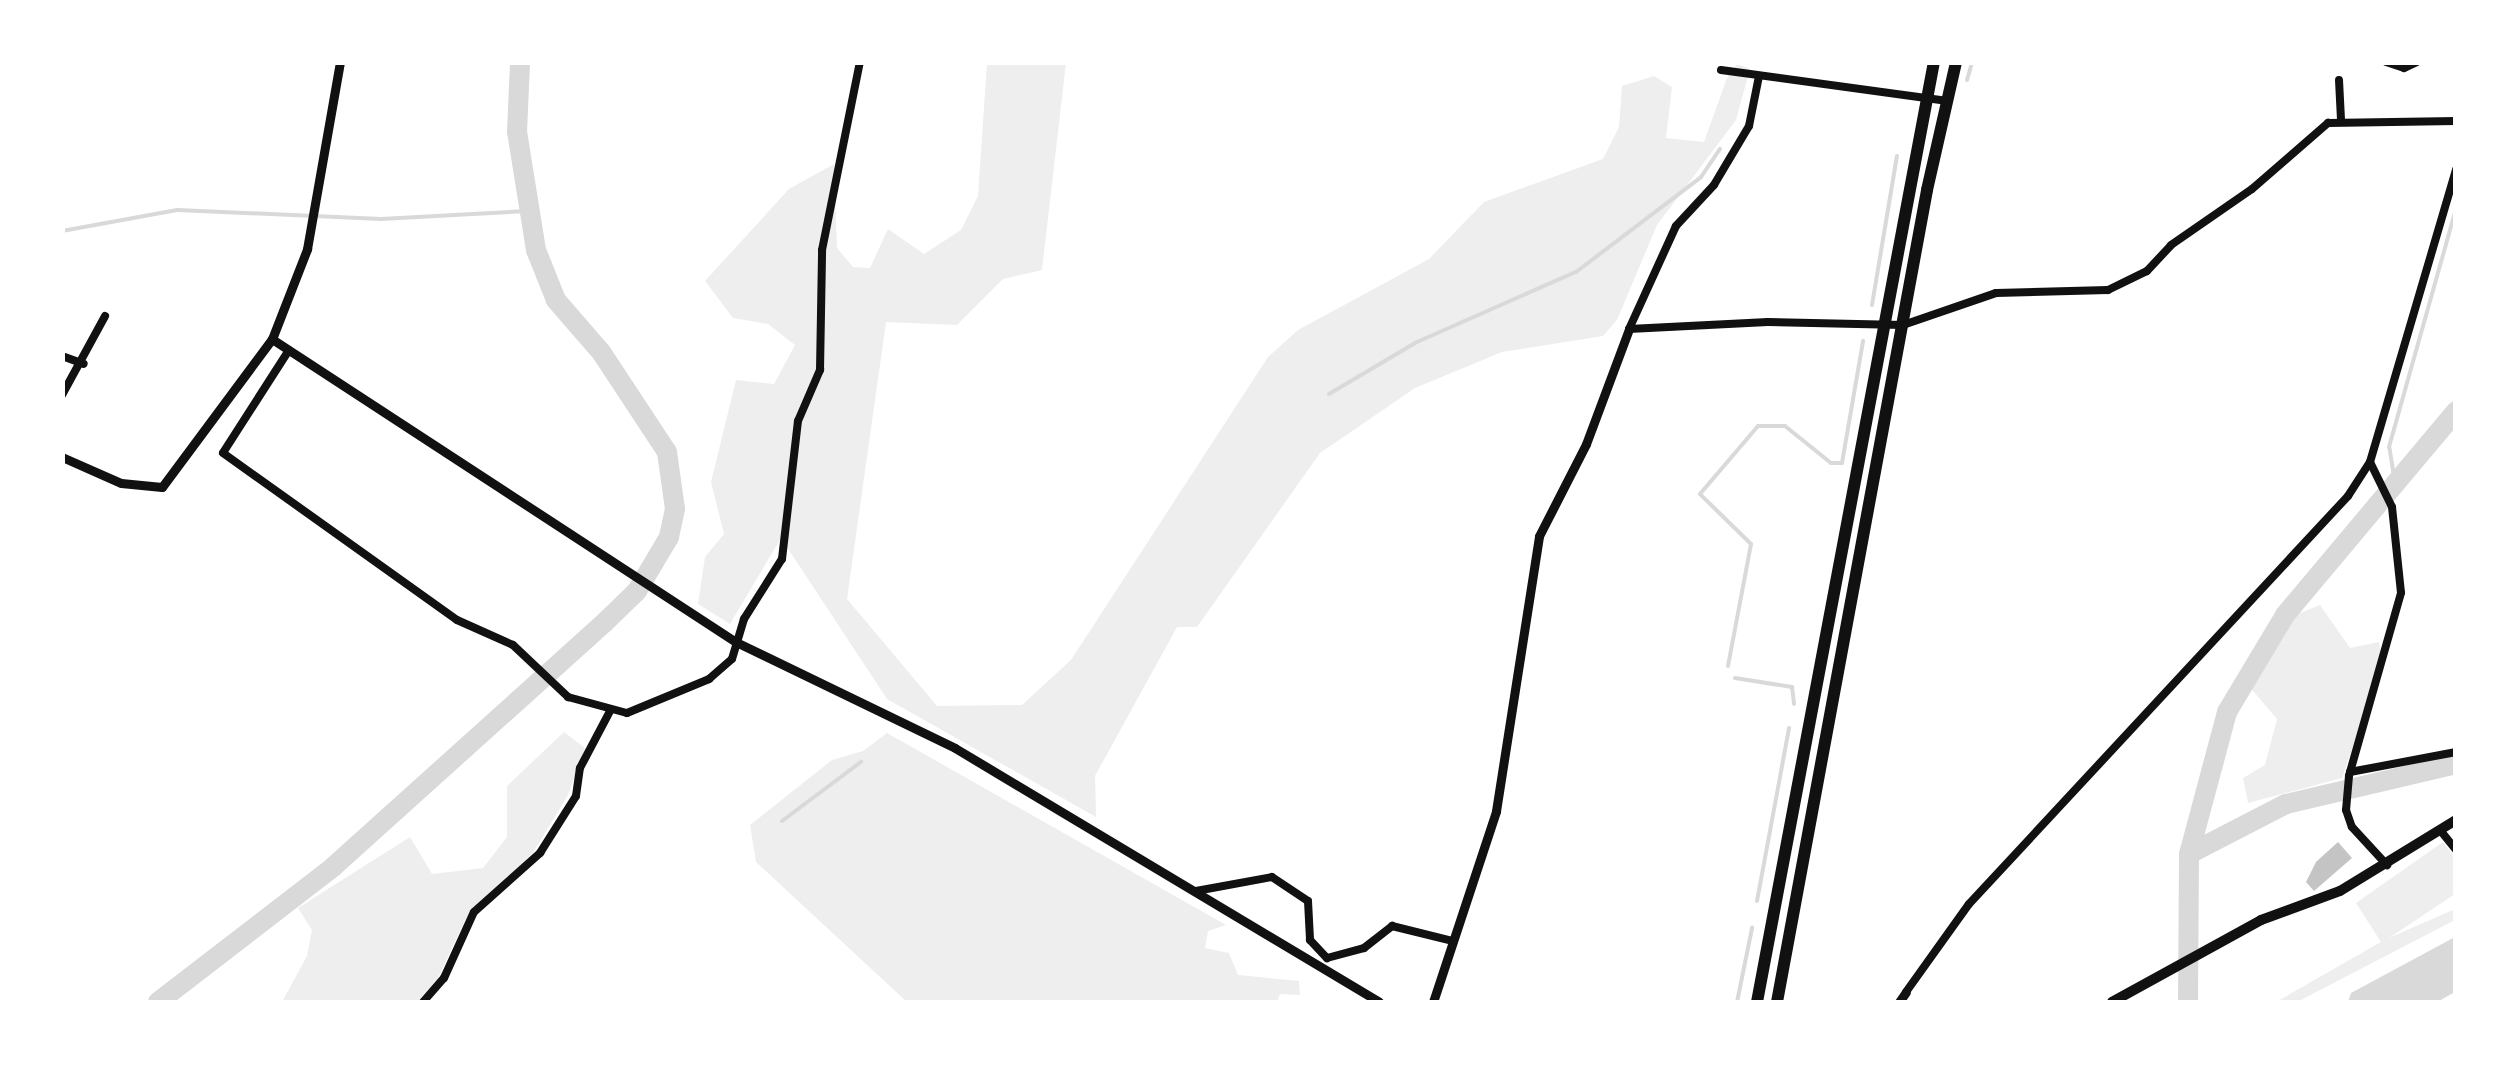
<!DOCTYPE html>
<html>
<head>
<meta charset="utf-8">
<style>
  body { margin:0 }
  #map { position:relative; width:2518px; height:1065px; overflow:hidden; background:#fff; font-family:Manrope,sans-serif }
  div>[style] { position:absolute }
  .green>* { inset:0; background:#eee }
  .water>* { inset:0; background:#d9d9d9 }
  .stream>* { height:4px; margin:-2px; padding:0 2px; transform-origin:2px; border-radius:2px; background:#d9d9d9 }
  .river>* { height:20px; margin:-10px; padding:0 10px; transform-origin:10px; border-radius:10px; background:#d9d9d9 }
  .building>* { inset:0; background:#c4c4c4 }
  .minor>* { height:8px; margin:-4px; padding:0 4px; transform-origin:4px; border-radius:4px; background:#111 }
  .tertiary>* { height:9px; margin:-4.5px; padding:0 4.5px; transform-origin:4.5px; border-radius:4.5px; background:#111 }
  .secondary>* { height:10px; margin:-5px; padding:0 5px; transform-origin:5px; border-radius:5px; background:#111 }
  .trunk>* { height:12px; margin:-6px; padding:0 6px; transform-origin:6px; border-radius:6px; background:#111 }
  span { translate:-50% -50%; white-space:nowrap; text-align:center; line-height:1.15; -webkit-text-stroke:8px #fff; paint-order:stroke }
  .frame { position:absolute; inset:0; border:65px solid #fff; pointer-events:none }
</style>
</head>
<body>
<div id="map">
  <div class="green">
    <i style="clip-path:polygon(987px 63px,1066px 63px,1042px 270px,1003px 279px,957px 325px,886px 322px,847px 599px,937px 706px,1022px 705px,1071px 660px,1268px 357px,1298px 330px,1429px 259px,1484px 202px,1603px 159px,1619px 127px,1622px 86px,1654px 76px,1672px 87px,1666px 138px,1704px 142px,1727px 78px,1737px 64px,1750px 69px,1736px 120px,1657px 225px,1617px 320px,1603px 336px,1502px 352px,1415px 388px,1320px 453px,1197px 627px,1177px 627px,1095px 776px,1096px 817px,887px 699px,781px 538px,730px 624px,698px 604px,705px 557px,724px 534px,711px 482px,736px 380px,774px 384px,795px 345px,768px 324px,733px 318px,705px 281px,789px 189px,834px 164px,837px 248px,853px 267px,870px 268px,888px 229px,924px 254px,961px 230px,978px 196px)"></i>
    <i style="clip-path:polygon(2320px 605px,2350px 648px,2379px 642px,2382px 661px,2342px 778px,2248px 803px,2243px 778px,2265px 765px,2277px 719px,2248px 685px,2290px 617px)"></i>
    <i style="clip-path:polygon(564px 732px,585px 748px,568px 795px,533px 853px,465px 920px,438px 978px,417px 1002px,282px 1002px,307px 956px,312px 930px,298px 908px,410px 837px,432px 874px,483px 868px,507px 837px,507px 786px)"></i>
    <i style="clip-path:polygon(887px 733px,1226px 925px,1208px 931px,1205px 948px,1229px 953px,1238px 975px,1299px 981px,1300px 995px,1280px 994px,1277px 1002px,907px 1002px,756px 862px,750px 825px,832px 760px,863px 751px)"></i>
    <i style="clip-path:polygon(2443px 842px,2455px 858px,2455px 894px,2389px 938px,2455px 909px,2455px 920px,2297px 1002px,2276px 1002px,2381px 942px,2356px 903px)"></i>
  </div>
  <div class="water">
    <i style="clip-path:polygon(2455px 937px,2455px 992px,2437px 1002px,2348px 1002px,2351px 993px)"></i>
  </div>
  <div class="stream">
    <i style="left:1967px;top:80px;width:19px;rotate:-74deg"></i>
    <i style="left:62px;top:231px;width:117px;rotate:-10.3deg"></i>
    <i style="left:177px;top:210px;width:204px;rotate:2.5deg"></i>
    <i style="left:381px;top:219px;width:146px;rotate:-3.1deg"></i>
    <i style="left:1872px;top:305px;width:151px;rotate:-80.5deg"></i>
    <i style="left:1329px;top:394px;width:102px;rotate:-30.6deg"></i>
    <i style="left:1417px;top:342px;width:174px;rotate:-23.8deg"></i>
    <i style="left:1576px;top:272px;width:157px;rotate:-37.2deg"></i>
    <i style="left:1701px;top:177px;width:34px;rotate:-56deg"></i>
    <i style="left:2395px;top:483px;width:36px;rotate:-99deg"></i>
    <i style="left:2389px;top:447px;width:248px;rotate:-74.3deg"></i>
    <i style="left:1728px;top:666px;width:124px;rotate:-79.3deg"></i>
    <i style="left:1751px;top:544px;width:71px;rotate:-135.6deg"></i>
    <i style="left:1700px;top:494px;width:89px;rotate:-49.5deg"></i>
    <i style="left:1758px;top:426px;width:27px"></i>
    <i style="left:1785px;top:426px;width:59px;rotate:38.8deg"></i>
    <i style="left:1831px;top:463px;width:11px"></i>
    <i style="left:1842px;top:463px;width:124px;rotate:-80.2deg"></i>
    <i style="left:1735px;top:678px;width:58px;rotate:9deg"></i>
    <i style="left:1792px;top:687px;width:17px;rotate:83deg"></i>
    <i style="left:782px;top:821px;width:99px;rotate:-36.8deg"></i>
    <i style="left:1757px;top:901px;width:176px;rotate:-79.5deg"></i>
    <i style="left:1737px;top:1002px;width:76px;rotate:-78.5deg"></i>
  </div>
  <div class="river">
    <i style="left:2189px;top:854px;width:109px;rotate:-27.3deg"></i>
    <i style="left:2286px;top:804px;width:175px;rotate:-13.2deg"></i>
    <i style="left:158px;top:1002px;width:221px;rotate:-37.6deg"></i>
    <i style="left:333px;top:867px;width:365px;rotate:-42deg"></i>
    <i style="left:604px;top:623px;width:46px;rotate:-44.1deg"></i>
    <i style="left:637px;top:591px;width:63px;rotate:-59.3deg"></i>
    <i style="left:669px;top:537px;width:29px;rotate:-78deg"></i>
    <i style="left:675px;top:509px;width:58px;rotate:-98deg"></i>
    <i style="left:667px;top:452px;width:120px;rotate:-123.4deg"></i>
    <i style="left:601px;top:352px;width:69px;rotate:-130.9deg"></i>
    <i style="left:556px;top:300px;width:54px;rotate:-111.8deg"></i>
    <i style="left:536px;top:250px;width:120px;rotate:-99.1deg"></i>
    <i style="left:517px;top:132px;width:70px;rotate:-87.5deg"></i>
    <i style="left:2188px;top:1002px;width:148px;rotate:-89.6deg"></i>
    <i style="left:2189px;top:854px;width:147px;rotate:-75deg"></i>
    <i style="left:2227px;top:712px;width:113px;rotate:-59.1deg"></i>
    <i style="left:2285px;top:615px;width:266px;rotate:-50deg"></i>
  </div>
  <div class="building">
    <i style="clip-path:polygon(2338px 842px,2352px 858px,2314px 891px,2306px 882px,2316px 862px)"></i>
  </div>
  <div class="minor">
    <i style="left:2386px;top:62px;width:19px;rotate:18deg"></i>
    <i style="left:2404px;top:68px;width:14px;rotate:-25deg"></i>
    <i style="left:1721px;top:70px;width:227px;rotate:7.8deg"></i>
    <i style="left:1759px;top:76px;width:51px;rotate:101.3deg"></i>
    <i style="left:1749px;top:126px;width:69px;rotate:120.7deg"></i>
    <i style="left:1714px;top:185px;width:56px;rotate:132.8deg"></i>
    <i style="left:1676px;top:226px;width:113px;rotate:114.5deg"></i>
    <i style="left:1629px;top:329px;width:139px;rotate:-2.9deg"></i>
    <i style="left:1768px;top:322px;width:135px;rotate:1.3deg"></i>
    <i style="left:1903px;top:325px;width:98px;rotate:-19deg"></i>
    <i style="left:1996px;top:293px;width:112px;rotate:-1.5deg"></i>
    <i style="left:2108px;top:290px;width:43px;rotate:-26deg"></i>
    <i style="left:2147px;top:271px;width:35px;rotate:-47deg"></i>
    <i style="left:2171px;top:245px;width:98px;rotate:-34.7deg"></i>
    <i style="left:2252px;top:189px;width:101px;rotate:-41deg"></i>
    <i style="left:2328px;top:123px;width:128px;rotate:-0.9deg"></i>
    <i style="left:2339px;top:80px;width:40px;rotate:87.1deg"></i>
    <i style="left:289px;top:350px;width:122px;rotate:122.7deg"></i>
    <i style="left:223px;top:453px;width:287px;rotate:35.5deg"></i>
    <i style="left:457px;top:620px;width:61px;rotate:24.1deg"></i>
    <i style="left:513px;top:645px;width:76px;rotate:43.4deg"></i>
    <i style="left:568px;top:697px;width:61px;rotate:15.2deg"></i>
    <i style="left:627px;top:713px;width:89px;rotate:-22.5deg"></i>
    <i style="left:709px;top:679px;width:30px;rotate:-41deg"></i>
    <i style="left:732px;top:659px;width:42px;rotate:-73.3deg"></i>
    <i style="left:744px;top:619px;width:71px;rotate:-57.7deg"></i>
    <i style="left:782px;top:559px;width:139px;rotate:-83.4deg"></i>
    <i style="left:798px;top:421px;width:56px;rotate:-66.7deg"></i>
    <i style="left:820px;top:370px;width:120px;rotate:-89deg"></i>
    <i style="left:822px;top:250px;width:192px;rotate:-78.6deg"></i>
    <i style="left:62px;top:356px;width:23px;rotate:20deg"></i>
    <i style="left:62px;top:395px;width:90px;rotate:-61.4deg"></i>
    <i style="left:2370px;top:462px;width:50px;rotate:63.9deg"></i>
    <i style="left:2392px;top:507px;width:86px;rotate:84deg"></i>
    <i style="left:2401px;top:593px;width:190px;rotate:105.9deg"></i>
    <i style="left:2349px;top:776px;width:34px;rotate:95deg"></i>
    <i style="left:2346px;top:810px;width:18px;rotate:71deg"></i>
    <i style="left:2352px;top:827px;width:52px;rotate:47.4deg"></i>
    <i style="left:2350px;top:772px;width:108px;rotate:-10.7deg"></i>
    <i style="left:2440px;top:830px;width:26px;rotate:51deg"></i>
    <i style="left:1196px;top:891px;width:77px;rotate:-10.4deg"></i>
    <i style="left:1272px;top:877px;width:43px;rotate:33.7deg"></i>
    <i style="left:1308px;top:901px;width:39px;rotate:87deg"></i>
    <i style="left:1310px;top:940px;width:25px;rotate:47deg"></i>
    <i style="left:1327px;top:958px;width:38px;rotate:-15deg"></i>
    <i style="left:1364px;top:948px;width:36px;rotate:-38deg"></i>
    <i style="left:1392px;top:926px;width:63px;rotate:13.8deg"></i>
    <i style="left:1906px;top:992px;width:108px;rotate:-54.4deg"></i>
    <i style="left:1969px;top:904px;width:557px;rotate:-47.11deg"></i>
    <i style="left:2348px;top:496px;width:40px;rotate:-57.1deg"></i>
    <i style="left:2370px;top:462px;width:305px;rotate:-73.6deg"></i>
    <i style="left:423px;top:1002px;width:32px;rotate:-49deg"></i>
    <i style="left:444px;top:978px;width:72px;rotate:-65.6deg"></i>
    <i style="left:474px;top:912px;width:89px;rotate:-41.8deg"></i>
    <i style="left:540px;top:853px;width:67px;rotate:-57.7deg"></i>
    <i style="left:576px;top:796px;width:28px;rotate:-82deg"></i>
    <i style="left:580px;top:768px;width:64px;rotate:-62.2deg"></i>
  </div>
  <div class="tertiary">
    <i style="left:272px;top:339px;width:554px;rotate:33.15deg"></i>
    <i style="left:736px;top:642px;width:243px;rotate:25.8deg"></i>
    <i style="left:955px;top:748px;width:494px;rotate:30.9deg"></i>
    <i style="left:62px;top:457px;width:64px;rotate:23.8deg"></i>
    <i style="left:121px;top:483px;width:41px;rotate:5.6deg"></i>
    <i style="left:162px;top:487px;width:184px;rotate:-53.4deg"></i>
    <i style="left:272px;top:339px;width:97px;rotate:-68.7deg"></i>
    <i style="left:307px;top:249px;width:190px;rotate:-80deg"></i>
    <i style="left:1433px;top:1002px;width:201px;rotate:-71.7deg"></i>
    <i style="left:1496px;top:811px;width:278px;rotate:-81.1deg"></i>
    <i style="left:1539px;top:536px;width:103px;rotate:-62.9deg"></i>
    <i style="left:1586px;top:444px;width:123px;rotate:-69.5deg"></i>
    <i style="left:1899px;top:1002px;width:12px;rotate:-55deg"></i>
  </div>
  <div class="secondary">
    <i style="left:2112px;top:1002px;width:170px;rotate:-28.8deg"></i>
    <i style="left:2261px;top:920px;width:84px;rotate:-20.2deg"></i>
    <i style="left:2340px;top:891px;width:136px;rotate:-31.5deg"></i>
  </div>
  <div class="trunk">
    <i style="left:1757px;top:1002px;width:957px;rotate:-79.34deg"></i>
    <i style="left:1777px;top:1002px;width:826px;rotate:-79.53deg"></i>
    <i style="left:1927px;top:190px;width:131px;rotate:-77.2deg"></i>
  </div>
  <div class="frame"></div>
</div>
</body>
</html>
